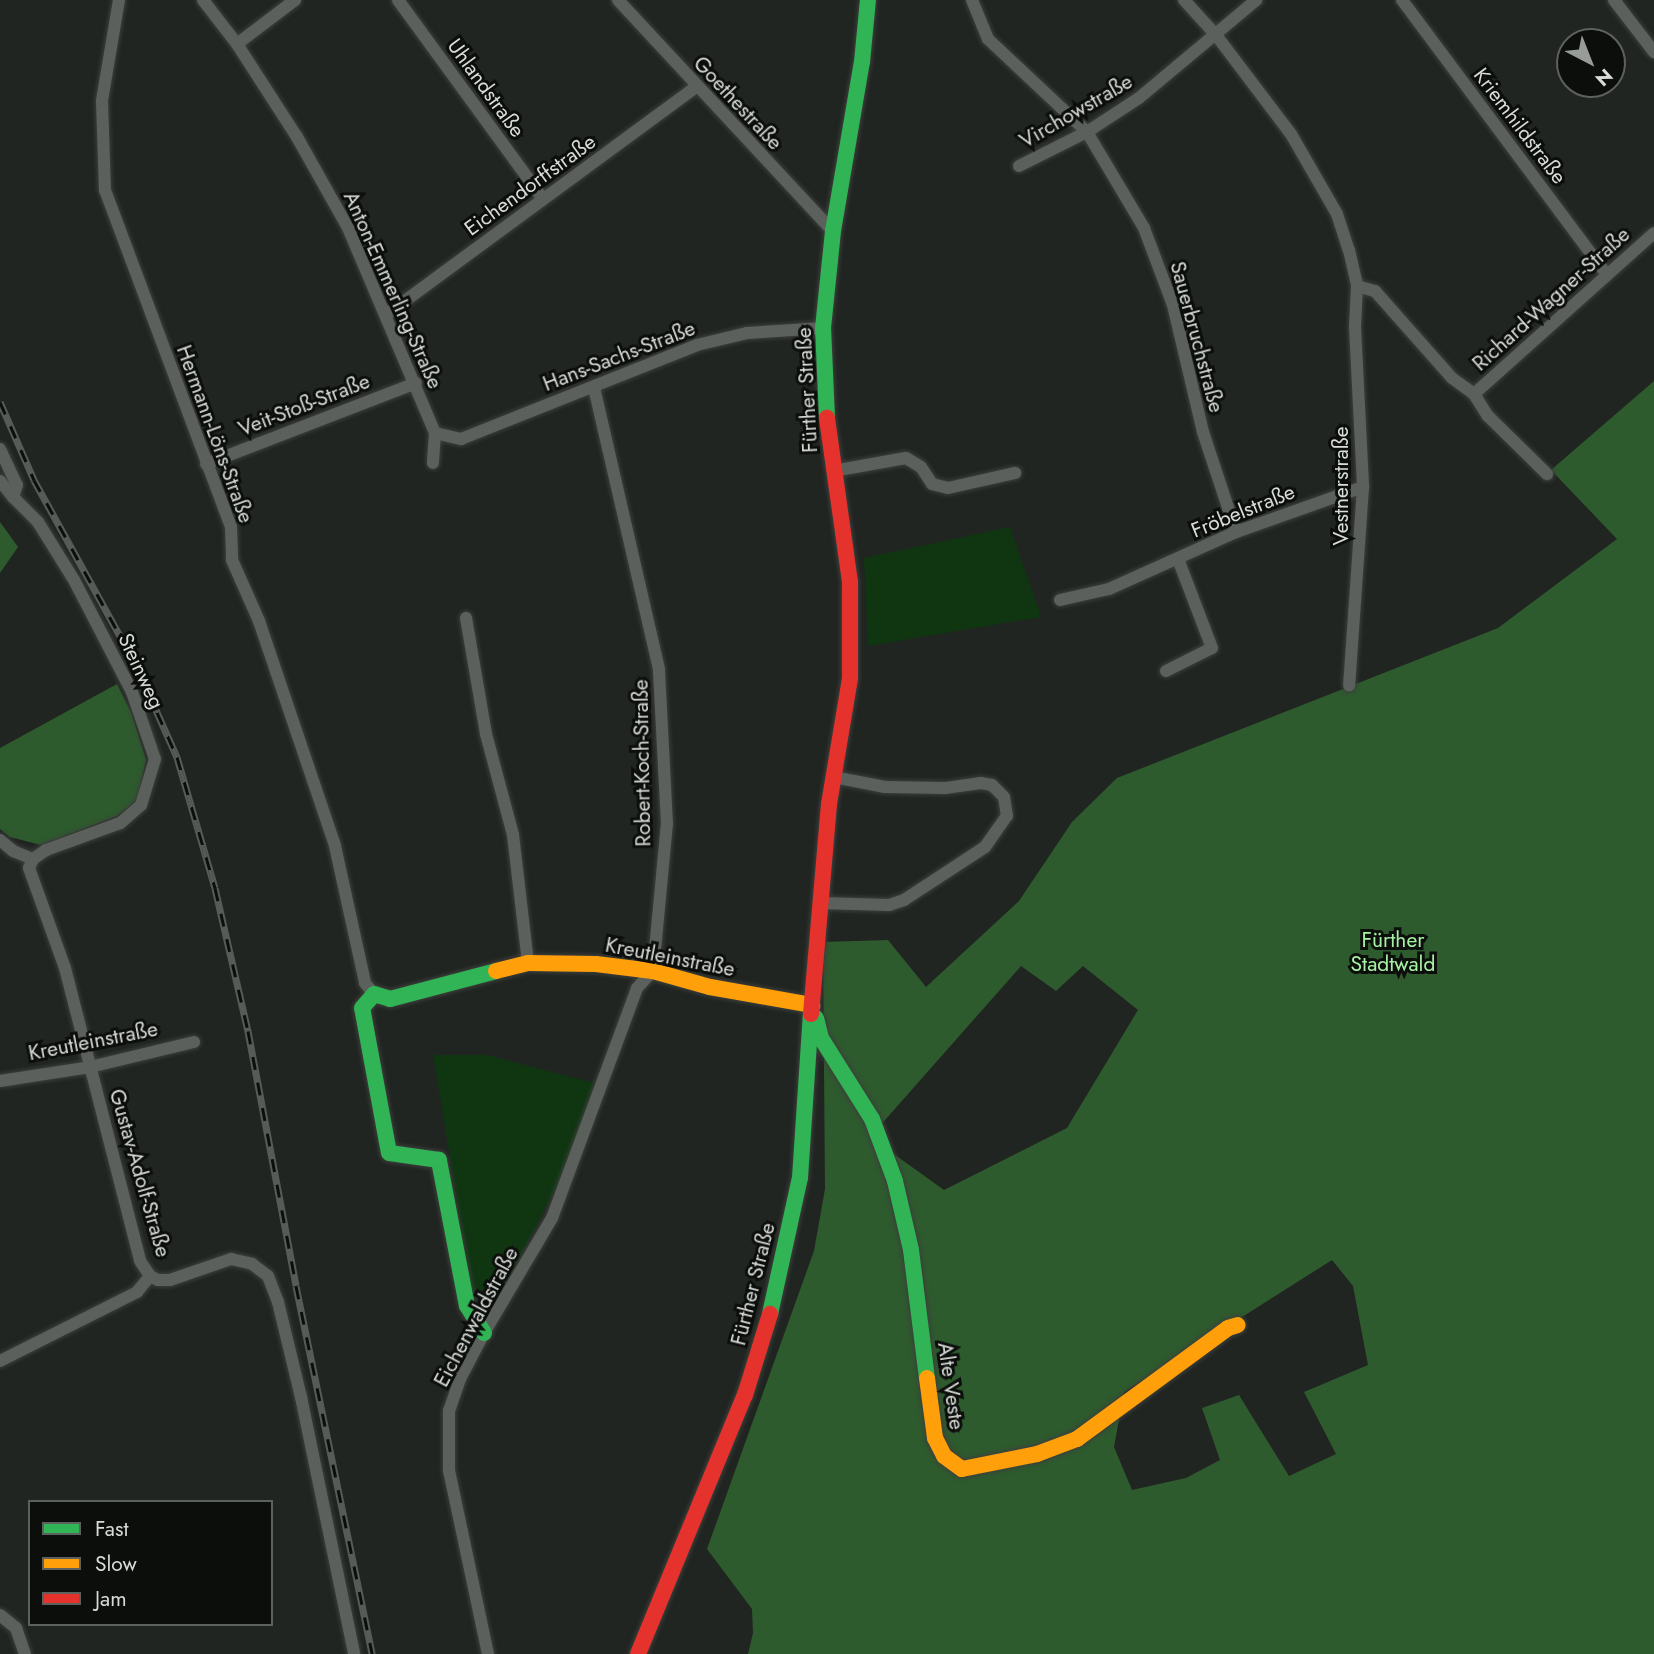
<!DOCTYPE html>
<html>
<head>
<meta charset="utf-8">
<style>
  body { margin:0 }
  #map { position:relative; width:1654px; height:1654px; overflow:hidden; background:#212521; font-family:Jost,sans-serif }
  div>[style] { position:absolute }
  .green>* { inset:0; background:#0f3611 }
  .forest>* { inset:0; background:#2e5b2e }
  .roads { filter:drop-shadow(0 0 2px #3c3f3c) drop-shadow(0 0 2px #3c3f3c) }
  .street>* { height:12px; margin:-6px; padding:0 6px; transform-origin:6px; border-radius:6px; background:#5c605c }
  .fast>* { height:16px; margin:-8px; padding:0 8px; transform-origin:8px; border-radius:8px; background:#30b455 }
  .slow>* { height:16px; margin:-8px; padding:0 8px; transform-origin:8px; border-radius:8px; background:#ff9f0a }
  .jam>* { height:16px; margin:-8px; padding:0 8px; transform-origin:8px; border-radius:8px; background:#e5322d }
  .rail>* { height:7px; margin-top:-3.5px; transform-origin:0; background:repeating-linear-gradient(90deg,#0c0e0c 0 13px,#575b57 0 26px); box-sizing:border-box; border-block:2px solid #575b57 }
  span { translate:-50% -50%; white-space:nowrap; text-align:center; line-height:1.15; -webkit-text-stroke:6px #0c0e0c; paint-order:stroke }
  .street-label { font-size:21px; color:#d8dcd8 }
  .park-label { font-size:21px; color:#a6f2a4 }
  .legend { position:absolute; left:28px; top:1500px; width:245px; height:126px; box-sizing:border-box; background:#0c0e0c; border:2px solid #5e605e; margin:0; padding:9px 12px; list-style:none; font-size:21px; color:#d8dcd8 }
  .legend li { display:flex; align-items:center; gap:14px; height:35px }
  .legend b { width:35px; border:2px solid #5e605e }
  .north { position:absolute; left:1556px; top:28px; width:70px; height:70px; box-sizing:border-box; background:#0c0e0c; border:2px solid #5e605e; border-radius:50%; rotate:138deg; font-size:19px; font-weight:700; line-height:28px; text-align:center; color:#d8dcd8 }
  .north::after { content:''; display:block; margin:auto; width:24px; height:32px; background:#989c98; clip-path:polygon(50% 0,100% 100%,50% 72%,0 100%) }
</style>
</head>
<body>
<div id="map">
  <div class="green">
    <i style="clip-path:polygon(1010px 527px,1041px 617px,868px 646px,864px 558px)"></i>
    <i style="clip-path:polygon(433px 1055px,487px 1055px,594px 1083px,568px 1164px,504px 1289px,472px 1290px)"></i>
  </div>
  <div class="forest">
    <i style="clip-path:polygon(evenodd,1654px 381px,1654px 1654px,748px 1654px,753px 1633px,752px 1609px,707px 1549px,814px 1251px,825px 1189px,823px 942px,888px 940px,926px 987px,1019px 901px,1072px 822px,1117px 778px,1498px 628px,1617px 539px,1551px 470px,1654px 381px,1021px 966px,1056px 991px,1083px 966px,1138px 1010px,1067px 1128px,944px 1190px,870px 1137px,1021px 966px,1654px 381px,1332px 1260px,1353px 1286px,1368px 1365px,1304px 1392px,1336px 1454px,1289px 1476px,1239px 1395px,1202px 1408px,1220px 1460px,1186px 1478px,1132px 1490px,1114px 1447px,1124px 1392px,1332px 1260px)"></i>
    <i style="clip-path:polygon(0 522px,18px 547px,0 573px)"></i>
    <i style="clip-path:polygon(117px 684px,131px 712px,146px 760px,137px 800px,117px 816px,41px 845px,10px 837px,0 829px,0 748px)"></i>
  </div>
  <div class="roads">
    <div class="street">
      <i style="left:119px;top:0;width:102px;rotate:99.6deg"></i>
      <i style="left:102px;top:101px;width:89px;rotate:88.1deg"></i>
      <i style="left:105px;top:190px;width:360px;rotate:69.5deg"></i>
      <i style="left:231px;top:527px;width:33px;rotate:88deg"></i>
      <i style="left:232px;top:560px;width:67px;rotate:66.1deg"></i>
      <i style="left:259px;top:621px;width:237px;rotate:71.3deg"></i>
      <i style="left:335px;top:846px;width:140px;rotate:77.6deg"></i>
      <i style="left:365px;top:983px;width:14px;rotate:51deg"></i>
      <i style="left:203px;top:0;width:56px;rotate:52.3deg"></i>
      <i style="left:237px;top:44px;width:111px;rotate:57.2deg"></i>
      <i style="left:297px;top:137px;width:104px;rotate:60.7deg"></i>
      <i style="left:348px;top:228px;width:223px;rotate:67deg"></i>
      <i style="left:435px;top:433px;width:30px;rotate:94deg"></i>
      <i style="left:398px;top:0;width:246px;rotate:53.9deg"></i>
      <i style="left:618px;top:0;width:316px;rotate:47.1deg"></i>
      <i style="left:972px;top:0;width:42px;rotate:67.7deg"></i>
      <i style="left:988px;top:39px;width:136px;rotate:43.2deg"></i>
      <i style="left:1087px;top:132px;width:112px;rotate:59.3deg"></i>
      <i style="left:1144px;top:228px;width:82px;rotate:69.4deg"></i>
      <i style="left:1173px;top:305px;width:130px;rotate:76.7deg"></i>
      <i style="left:1203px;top:432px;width:105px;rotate:71.7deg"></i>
      <i style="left:1184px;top:0;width:47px;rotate:47.6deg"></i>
      <i style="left:1216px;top:35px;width:124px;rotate:52.9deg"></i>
      <i style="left:1291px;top:134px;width:92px;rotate:60.1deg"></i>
      <i style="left:1337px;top:214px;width:38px;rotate:72deg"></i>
      <i style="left:1349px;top:250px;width:37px;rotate:77deg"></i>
      <i style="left:1357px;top:286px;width:41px;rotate:92.8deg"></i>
      <i style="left:1355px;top:327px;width:160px;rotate:87.1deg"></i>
      <i style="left:1363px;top:487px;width:199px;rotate:94deg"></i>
      <i style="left:1402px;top:0;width:343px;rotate:53.3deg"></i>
      <i style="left:1614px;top:0;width:66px;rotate:52.4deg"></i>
      <i style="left:237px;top:44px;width:73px;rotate:-37.2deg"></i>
      <i style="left:1019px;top:166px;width:76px;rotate:-26.6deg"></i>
      <i style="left:1087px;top:132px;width:62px;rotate:-33.2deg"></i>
      <i style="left:1139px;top:98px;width:153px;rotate:-39.9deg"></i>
      <i style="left:1357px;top:286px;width:19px;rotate:16deg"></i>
      <i style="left:1375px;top:291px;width:116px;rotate:48.5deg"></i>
      <i style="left:1452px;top:378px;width:27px;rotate:36deg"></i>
      <i style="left:1474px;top:394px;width:26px;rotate:58deg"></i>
      <i style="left:1488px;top:416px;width:83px;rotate:44.5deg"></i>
      <i style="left:387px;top:314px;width:383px;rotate:-36.3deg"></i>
      <i style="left:1474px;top:394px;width:241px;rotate:-41.8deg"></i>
      <i style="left:435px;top:433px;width:27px;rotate:13deg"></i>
      <i style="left:461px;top:439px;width:254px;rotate:-21.7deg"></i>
      <i style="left:697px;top:345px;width:51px;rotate:-13.5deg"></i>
      <i style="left:747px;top:333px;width:76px;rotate:-3.8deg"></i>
      <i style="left:0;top:449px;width:40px;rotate:65deg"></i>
      <i style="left:17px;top:485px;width:13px;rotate:108deg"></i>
      <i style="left:13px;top:497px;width:35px;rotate:45deg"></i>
      <i style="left:38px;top:522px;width:68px;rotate:58.2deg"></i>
      <i style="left:74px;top:580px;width:126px;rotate:62.6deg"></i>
      <i style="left:132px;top:692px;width:71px;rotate:71.1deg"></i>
      <i style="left:155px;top:759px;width:48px;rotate:106.9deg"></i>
      <i style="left:141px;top:805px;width:28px;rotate:139deg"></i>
      <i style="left:120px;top:823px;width:79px;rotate:160deg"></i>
      <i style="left:46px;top:850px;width:16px;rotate:145deg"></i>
      <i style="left:33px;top:859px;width:10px;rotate:114deg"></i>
      <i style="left:29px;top:868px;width:106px;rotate:70.2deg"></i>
      <i style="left:65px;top:968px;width:302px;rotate:75.6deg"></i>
      <i style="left:140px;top:1261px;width:18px;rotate:56deg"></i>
      <i style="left:150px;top:1276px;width:9px;rotate:27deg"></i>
      <i style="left:158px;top:1280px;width:12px"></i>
      <i style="left:170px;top:1280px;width:65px;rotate:-19deg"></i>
      <i style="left:231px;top:1259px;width:22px;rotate:13deg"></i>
      <i style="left:252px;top:1264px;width:20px;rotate:37deg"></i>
      <i style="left:268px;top:1276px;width:28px;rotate:69deg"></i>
      <i style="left:278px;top:1302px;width:98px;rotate:76.4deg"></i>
      <i style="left:301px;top:1397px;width:262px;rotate:78.3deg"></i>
      <i style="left:206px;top:464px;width:225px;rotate:-21.1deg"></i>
      <i style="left:833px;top:471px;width:74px;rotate:-10.1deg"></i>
      <i style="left:906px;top:458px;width:17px;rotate:31deg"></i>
      <i style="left:921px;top:467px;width:20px;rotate:57deg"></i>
      <i style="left:932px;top:484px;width:16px;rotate:14deg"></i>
      <i style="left:948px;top:488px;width:69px;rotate:-12.6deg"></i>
      <i style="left:0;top:481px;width:21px;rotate:51deg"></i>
      <i style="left:1060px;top:600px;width:50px;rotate:-12.7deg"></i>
      <i style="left:1109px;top:589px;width:139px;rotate:-24.2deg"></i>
      <i style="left:1236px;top:532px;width:135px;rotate:-19.5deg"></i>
      <i style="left:466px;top:618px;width:118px;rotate:80.2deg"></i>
      <i style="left:486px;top:734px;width:105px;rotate:75deg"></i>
      <i style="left:513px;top:835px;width:129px;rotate:83.3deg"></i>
      <i style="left:1166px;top:671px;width:51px;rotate:-26.6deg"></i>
      <i style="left:1212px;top:648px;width:95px;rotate:-110.9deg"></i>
      <i style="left:0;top:840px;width:17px;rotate:40deg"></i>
      <i style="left:13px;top:851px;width:22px;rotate:22deg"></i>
      <i style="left:819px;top:903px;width:70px;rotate:1.6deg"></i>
      <i style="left:889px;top:905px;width:16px;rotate:-18deg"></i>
      <i style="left:904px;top:900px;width:97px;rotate:-33.2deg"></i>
      <i style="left:985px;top:847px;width:38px;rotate:-55deg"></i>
      <i style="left:1007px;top:816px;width:19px;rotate:-99deg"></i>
      <i style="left:1004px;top:797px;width:17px;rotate:-135deg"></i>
      <i style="left:992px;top:785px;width:11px;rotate:-170deg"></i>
      <i style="left:981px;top:783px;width:35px;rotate:172deg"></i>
      <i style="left:946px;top:788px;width:61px;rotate:-179.1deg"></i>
      <i style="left:885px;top:787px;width:53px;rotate:-169.1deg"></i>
      <i style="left:0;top:1081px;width:91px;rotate:-8.8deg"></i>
      <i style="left:90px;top:1067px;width:107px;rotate:-13.5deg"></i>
      <i style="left:0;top:1361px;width:153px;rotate:-26.7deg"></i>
      <i style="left:137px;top:1292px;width:21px;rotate:-51deg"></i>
      <i style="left:0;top:1615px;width:21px;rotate:39deg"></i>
      <i style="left:16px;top:1628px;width:28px;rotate:71deg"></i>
      <i style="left:488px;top:1654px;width:188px;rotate:-102deg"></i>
      <i style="left:449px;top:1470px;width:59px;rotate:-90deg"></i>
      <i style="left:449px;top:1411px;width:34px;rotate:-71deg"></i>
      <i style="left:460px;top:1379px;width:52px;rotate:-62.4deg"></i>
      <i style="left:484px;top:1333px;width:134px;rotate:-59.4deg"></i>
      <i style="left:552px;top:1218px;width:245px;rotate:-69.7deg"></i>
      <i style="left:637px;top:988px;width:23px;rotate:-47deg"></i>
      <i style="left:653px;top:971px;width:148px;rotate:-84.6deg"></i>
      <i style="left:667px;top:824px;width:155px;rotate:-93deg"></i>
      <i style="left:659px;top:669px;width:289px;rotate:-103deg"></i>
    </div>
    <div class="fast">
      <i style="left:827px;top:418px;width:90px;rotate:-92.5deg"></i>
      <i style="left:823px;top:328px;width:98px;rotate:-84.1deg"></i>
      <i style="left:833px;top:231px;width:171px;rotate:-80.3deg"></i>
      <i style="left:862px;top:62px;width:62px;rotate:-84.5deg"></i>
      <i style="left:816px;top:1018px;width:21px;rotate:76deg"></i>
      <i style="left:821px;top:1038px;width:96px;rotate:57.8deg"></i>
      <i style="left:872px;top:1119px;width:66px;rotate:69.6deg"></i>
      <i style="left:895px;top:1181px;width:71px;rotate:76.9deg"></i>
      <i style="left:911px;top:1250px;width:129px;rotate:82.9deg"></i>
      <i style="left:770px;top:1314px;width:139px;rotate:-77.6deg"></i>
      <i style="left:800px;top:1178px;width:164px;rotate:-86.2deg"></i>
      <i style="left:484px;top:1333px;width:32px;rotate:-122deg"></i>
      <i style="left:467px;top:1306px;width:149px;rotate:-100.9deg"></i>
      <i style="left:439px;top:1160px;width:50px;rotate:-172deg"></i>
      <i style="left:389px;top:1153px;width:147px;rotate:-100.5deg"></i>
      <i style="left:362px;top:1008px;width:18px;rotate:-49deg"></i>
      <i style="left:374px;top:994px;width:17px;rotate:17deg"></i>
      <i style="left:390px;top:999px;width:110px;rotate:-14.8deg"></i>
    </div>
    <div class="slow">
      <i style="left:496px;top:971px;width:33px;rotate:-14deg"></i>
      <i style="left:528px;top:963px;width:68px;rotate:0.8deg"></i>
      <i style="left:596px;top:964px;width:57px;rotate:7deg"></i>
      <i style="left:653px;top:971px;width:59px;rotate:15.7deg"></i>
      <i style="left:710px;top:987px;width:104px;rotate:10deg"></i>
      <i style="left:927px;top:1378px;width:61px;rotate:82.4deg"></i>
      <i style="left:935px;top:1438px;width:20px;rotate:63deg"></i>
      <i style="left:944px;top:1456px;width:22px;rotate:36deg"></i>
      <i style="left:962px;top:1469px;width:76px;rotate:-11.3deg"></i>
      <i style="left:1037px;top:1454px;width:43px;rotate:-20.6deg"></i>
      <i style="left:1077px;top:1439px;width:187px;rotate:-36.3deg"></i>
      <i style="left:1228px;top:1328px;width:10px;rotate:-17deg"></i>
    </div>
    <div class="jam">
      <i style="left:811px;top:1014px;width:211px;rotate:-85.1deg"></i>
      <i style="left:829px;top:804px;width:128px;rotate:-80.5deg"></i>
      <i style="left:850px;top:678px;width:96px;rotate:-90deg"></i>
      <i style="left:850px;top:582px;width:166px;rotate:-98deg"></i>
      <i style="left:638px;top:1654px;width:280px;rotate:-67.6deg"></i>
      <i style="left:745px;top:1395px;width:85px;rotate:-72.8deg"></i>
    </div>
  </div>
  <div class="rail">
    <i style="left:0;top:402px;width:85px;rotate:66.4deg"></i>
    <i style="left:34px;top:480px;width:211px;rotate:61.1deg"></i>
    <i style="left:136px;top:665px;width:101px;rotate:66deg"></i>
    <i style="left:177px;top:757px;width:136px;rotate:73.8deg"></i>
    <i style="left:215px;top:888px;width:147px;rotate:77deg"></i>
    <i style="left:248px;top:1031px;width:259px;rotate:79.3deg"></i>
    <i style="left:296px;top:1286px;width:376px;rotate:78.3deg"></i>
  </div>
  <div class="street-label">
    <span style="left:486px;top:88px;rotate:54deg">Uhlandstraße</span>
    <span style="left:738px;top:103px;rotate:47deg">Goethestraße</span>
    <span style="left:1076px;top:111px;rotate:-30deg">Virchowstraße</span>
    <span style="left:1520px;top:126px;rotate:53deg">Kriemhildstraße</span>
    <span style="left:530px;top:185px;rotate:-36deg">Eichendorffstraße</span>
    <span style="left:393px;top:290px;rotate:66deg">Anton-Emmerling-Straße</span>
    <span style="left:1551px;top:299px;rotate:-42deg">Richard-Wagner-Straße</span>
    <span style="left:1197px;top:337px;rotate:75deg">Sauerbruchstraße</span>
    <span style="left:619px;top:356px;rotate:-21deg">Hans-Sachs-Straße</span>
    <span style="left:807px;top:390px;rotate:-93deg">Fürther Straße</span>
    <span style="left:304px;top:405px;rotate:-21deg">Veit-Stoß-Straße</span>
    <span style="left:215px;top:434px;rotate:70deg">Hermann-Löns-Straße</span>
    <span style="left:1341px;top:486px;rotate:-90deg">Vestnerstraße</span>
    <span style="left:1243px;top:511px;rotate:-22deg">Fröbelstraße</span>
    <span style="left:141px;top:671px;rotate:65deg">Steinweg</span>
    <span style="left:642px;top:763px;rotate:-91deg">Robert-Koch-Straße</span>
    <span style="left:670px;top:957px;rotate:11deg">Kreutleinstraße</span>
    <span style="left:93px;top:1041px;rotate:-11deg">Kreutleinstraße</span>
    <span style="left:140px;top:1173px;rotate:74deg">Gustav-Adolf-Straße</span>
    <span style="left:753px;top:1284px;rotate:-76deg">Fürther Straße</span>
    <span style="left:476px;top:1317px;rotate:-62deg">Eichenwaldstraße</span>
    <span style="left:951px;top:1386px;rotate:82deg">Alte Veste</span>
  </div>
  <div class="park-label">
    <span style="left:1393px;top:952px">Fürther<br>Stadtwald</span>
  </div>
  <ul class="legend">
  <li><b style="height:9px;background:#30b455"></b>Fast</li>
  <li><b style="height:9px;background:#ff9f0a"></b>Slow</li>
  <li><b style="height:9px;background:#e5322d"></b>Jam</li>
  </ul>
  <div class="north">N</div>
</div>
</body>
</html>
